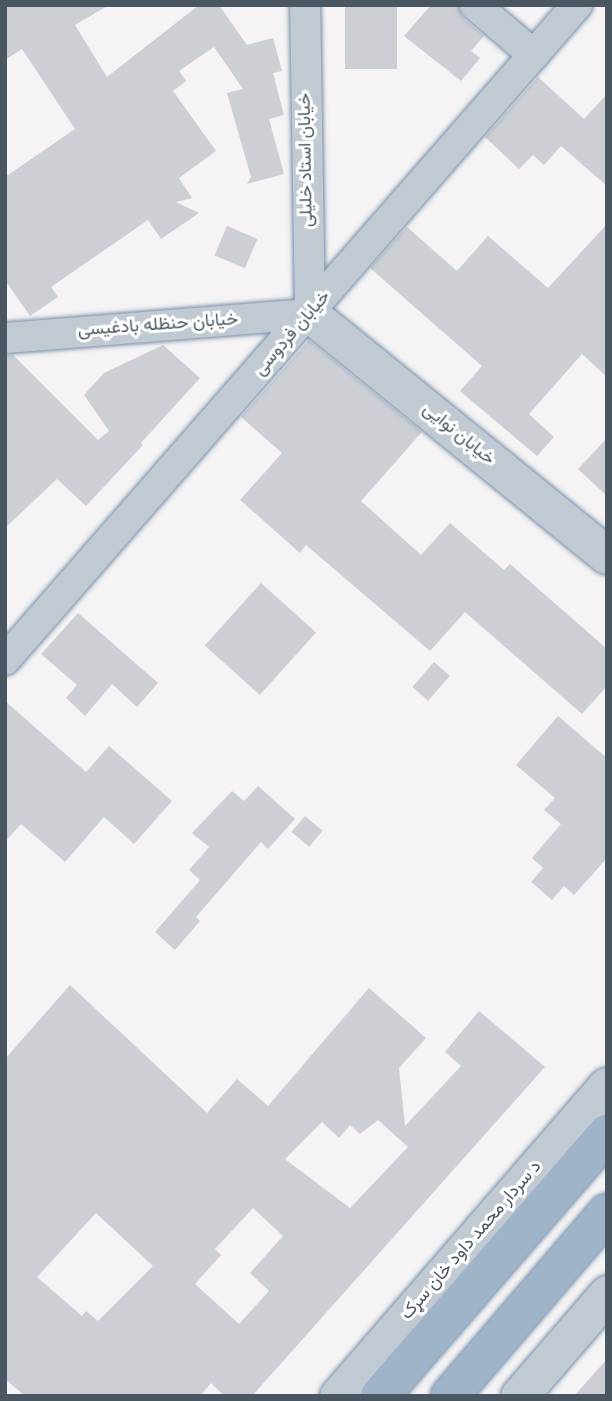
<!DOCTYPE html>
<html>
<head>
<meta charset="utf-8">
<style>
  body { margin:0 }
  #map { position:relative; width:612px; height:1401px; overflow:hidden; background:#f5f3f3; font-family:Overpass,Vazirmatn,sans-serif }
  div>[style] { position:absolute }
  .building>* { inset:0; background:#cdcfd5; transform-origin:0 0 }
  .roads { filter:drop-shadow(0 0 2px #7690ad) drop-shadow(0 0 2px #7690ad) }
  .minor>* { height:30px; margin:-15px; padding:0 15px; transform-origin:15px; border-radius:15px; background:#c1cad2 }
  .tertiary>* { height:37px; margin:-18.5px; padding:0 18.5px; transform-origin:18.5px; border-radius:18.5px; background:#c1cad2 }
  .trunk>* { height:38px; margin:-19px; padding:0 19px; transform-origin:19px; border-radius:19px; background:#9fb4c9 }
  span { translate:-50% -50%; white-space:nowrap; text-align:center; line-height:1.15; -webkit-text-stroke:6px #fff; paint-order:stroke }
  .street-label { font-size:18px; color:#4a5661 }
  .frame { position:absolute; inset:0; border:7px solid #4a5661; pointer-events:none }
</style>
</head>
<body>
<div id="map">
  <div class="building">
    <i style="clip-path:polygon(5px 5px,109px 5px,75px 25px,107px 77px,199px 5px,219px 5px,247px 45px,273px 38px,282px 71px,273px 73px,284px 115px,269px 119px,284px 174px,247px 184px,251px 177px,227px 93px,243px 89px,214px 47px,179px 71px,186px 81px,173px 91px,216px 151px,179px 178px,192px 198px,176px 202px,199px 213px,161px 239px,148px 220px,51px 287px,58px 297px,30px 316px,5px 280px,5px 177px,75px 129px,22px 49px,5px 60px)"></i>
    <i style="left:345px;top:5px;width:52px;height:64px"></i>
    <i style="clip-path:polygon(431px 5px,458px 5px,463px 18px,484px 36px,471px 51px,480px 58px,461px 81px,404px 36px)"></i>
    <i style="clip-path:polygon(538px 77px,584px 119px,607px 94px,607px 186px,561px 146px,544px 165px,533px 155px,519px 169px,485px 137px)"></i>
    <i style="clip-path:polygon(607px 224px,607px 377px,582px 354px,529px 414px,554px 437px,537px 456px,460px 391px,482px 366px,370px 268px,407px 227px,457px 271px,488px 236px,548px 288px)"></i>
    <i style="left:227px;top:226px;width:33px;height:32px;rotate:23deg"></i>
    <i style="clip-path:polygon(309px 340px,422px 432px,361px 501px,421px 555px,450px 523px,504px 570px,510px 564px,607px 649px,607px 686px,582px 714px,465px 612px,430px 651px,306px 545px,300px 553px,240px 500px,282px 453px,241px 417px)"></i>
    <i style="clip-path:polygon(163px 345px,200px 378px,141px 443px,143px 445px,86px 506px,57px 479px,5px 528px,5px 355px,13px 355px,98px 440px,109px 431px,84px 395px,104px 373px)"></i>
    <i style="clip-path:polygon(607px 438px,607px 496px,578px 469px)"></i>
    <i style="left:261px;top:583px;width:74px;height:84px;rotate:42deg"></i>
    <i style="clip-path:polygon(78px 613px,158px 683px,137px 707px,112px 684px,85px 716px,66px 698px,77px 685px,41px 654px)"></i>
    <i style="left:434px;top:662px;width:21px;height:33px;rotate:41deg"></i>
    <i style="clip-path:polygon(5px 701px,86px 772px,109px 746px,172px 801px,134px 844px,104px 817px,65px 862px,21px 824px,5px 842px)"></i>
    <i style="clip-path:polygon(558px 716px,607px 758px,607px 858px,574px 895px,564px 886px,552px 900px,531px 882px,543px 868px,532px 858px,561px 824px,544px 810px,555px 798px,516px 765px)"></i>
    <i style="clip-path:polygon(258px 786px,295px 819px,268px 849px,261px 842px,196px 917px,200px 921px,175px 950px,155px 932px,200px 880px,189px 870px,209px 847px,192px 833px,232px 791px,244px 801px)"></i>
    <i style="left:305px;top:816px;width:23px;height:21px;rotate:40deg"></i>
    <i style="clip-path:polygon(evenodd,70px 985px,207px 1113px,237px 1079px,268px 1106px,369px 988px,426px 1038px,399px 1068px,405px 1126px,461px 1066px,445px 1052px,479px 1011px,545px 1067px,252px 1396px,224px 1396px,211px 1383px,200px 1396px,25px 1396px,5px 1379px,5px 1059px,70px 985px,378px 1120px,408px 1147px,350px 1208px,285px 1159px,322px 1122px,339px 1138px,350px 1125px,360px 1134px,378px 1120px,70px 985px,253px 1208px,283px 1236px,250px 1273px,269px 1291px,239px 1324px,195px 1284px,221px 1255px,215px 1249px,253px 1208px,70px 985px,96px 1213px,153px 1266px,98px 1321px,86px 1311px,82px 1316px,37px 1277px,96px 1213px)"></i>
    <i style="clip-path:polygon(607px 1359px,607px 1396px,574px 1396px)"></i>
  </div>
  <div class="roads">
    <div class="minor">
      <i style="left:475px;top:5px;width:77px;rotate:40.3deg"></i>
      <i style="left:5px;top:338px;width:306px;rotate:-4.5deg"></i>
      <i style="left:310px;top:314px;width:309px;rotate:-90.9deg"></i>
      <i style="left:5px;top:660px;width:870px;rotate:-48.87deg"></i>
    </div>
    <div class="tertiary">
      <i style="left:310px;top:314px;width:382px;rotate:39.1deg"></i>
      <i style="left:338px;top:1396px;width:410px;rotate:-49.1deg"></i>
      <i style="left:519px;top:1396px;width:135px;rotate:-49.2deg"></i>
    </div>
    <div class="trunk">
      <i style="left:380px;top:1396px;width:347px;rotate:-49.1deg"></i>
      <i style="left:450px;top:1396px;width:241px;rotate:-49.4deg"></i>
    </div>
  </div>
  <div class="street-label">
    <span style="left:307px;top:160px;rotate:-91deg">خیابان استاد خلیلی</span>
    <span style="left:158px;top:326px;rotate:-4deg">خیابان حنظله بادغیسی</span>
    <span style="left:293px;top:334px;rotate:-49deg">خیابان فردوسی</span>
    <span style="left:458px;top:435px;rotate:39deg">خیابان نوایی</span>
    <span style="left:472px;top:1241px;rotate:-49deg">د سردار محمد داود خان سړک</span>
  </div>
  <div class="frame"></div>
</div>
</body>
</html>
